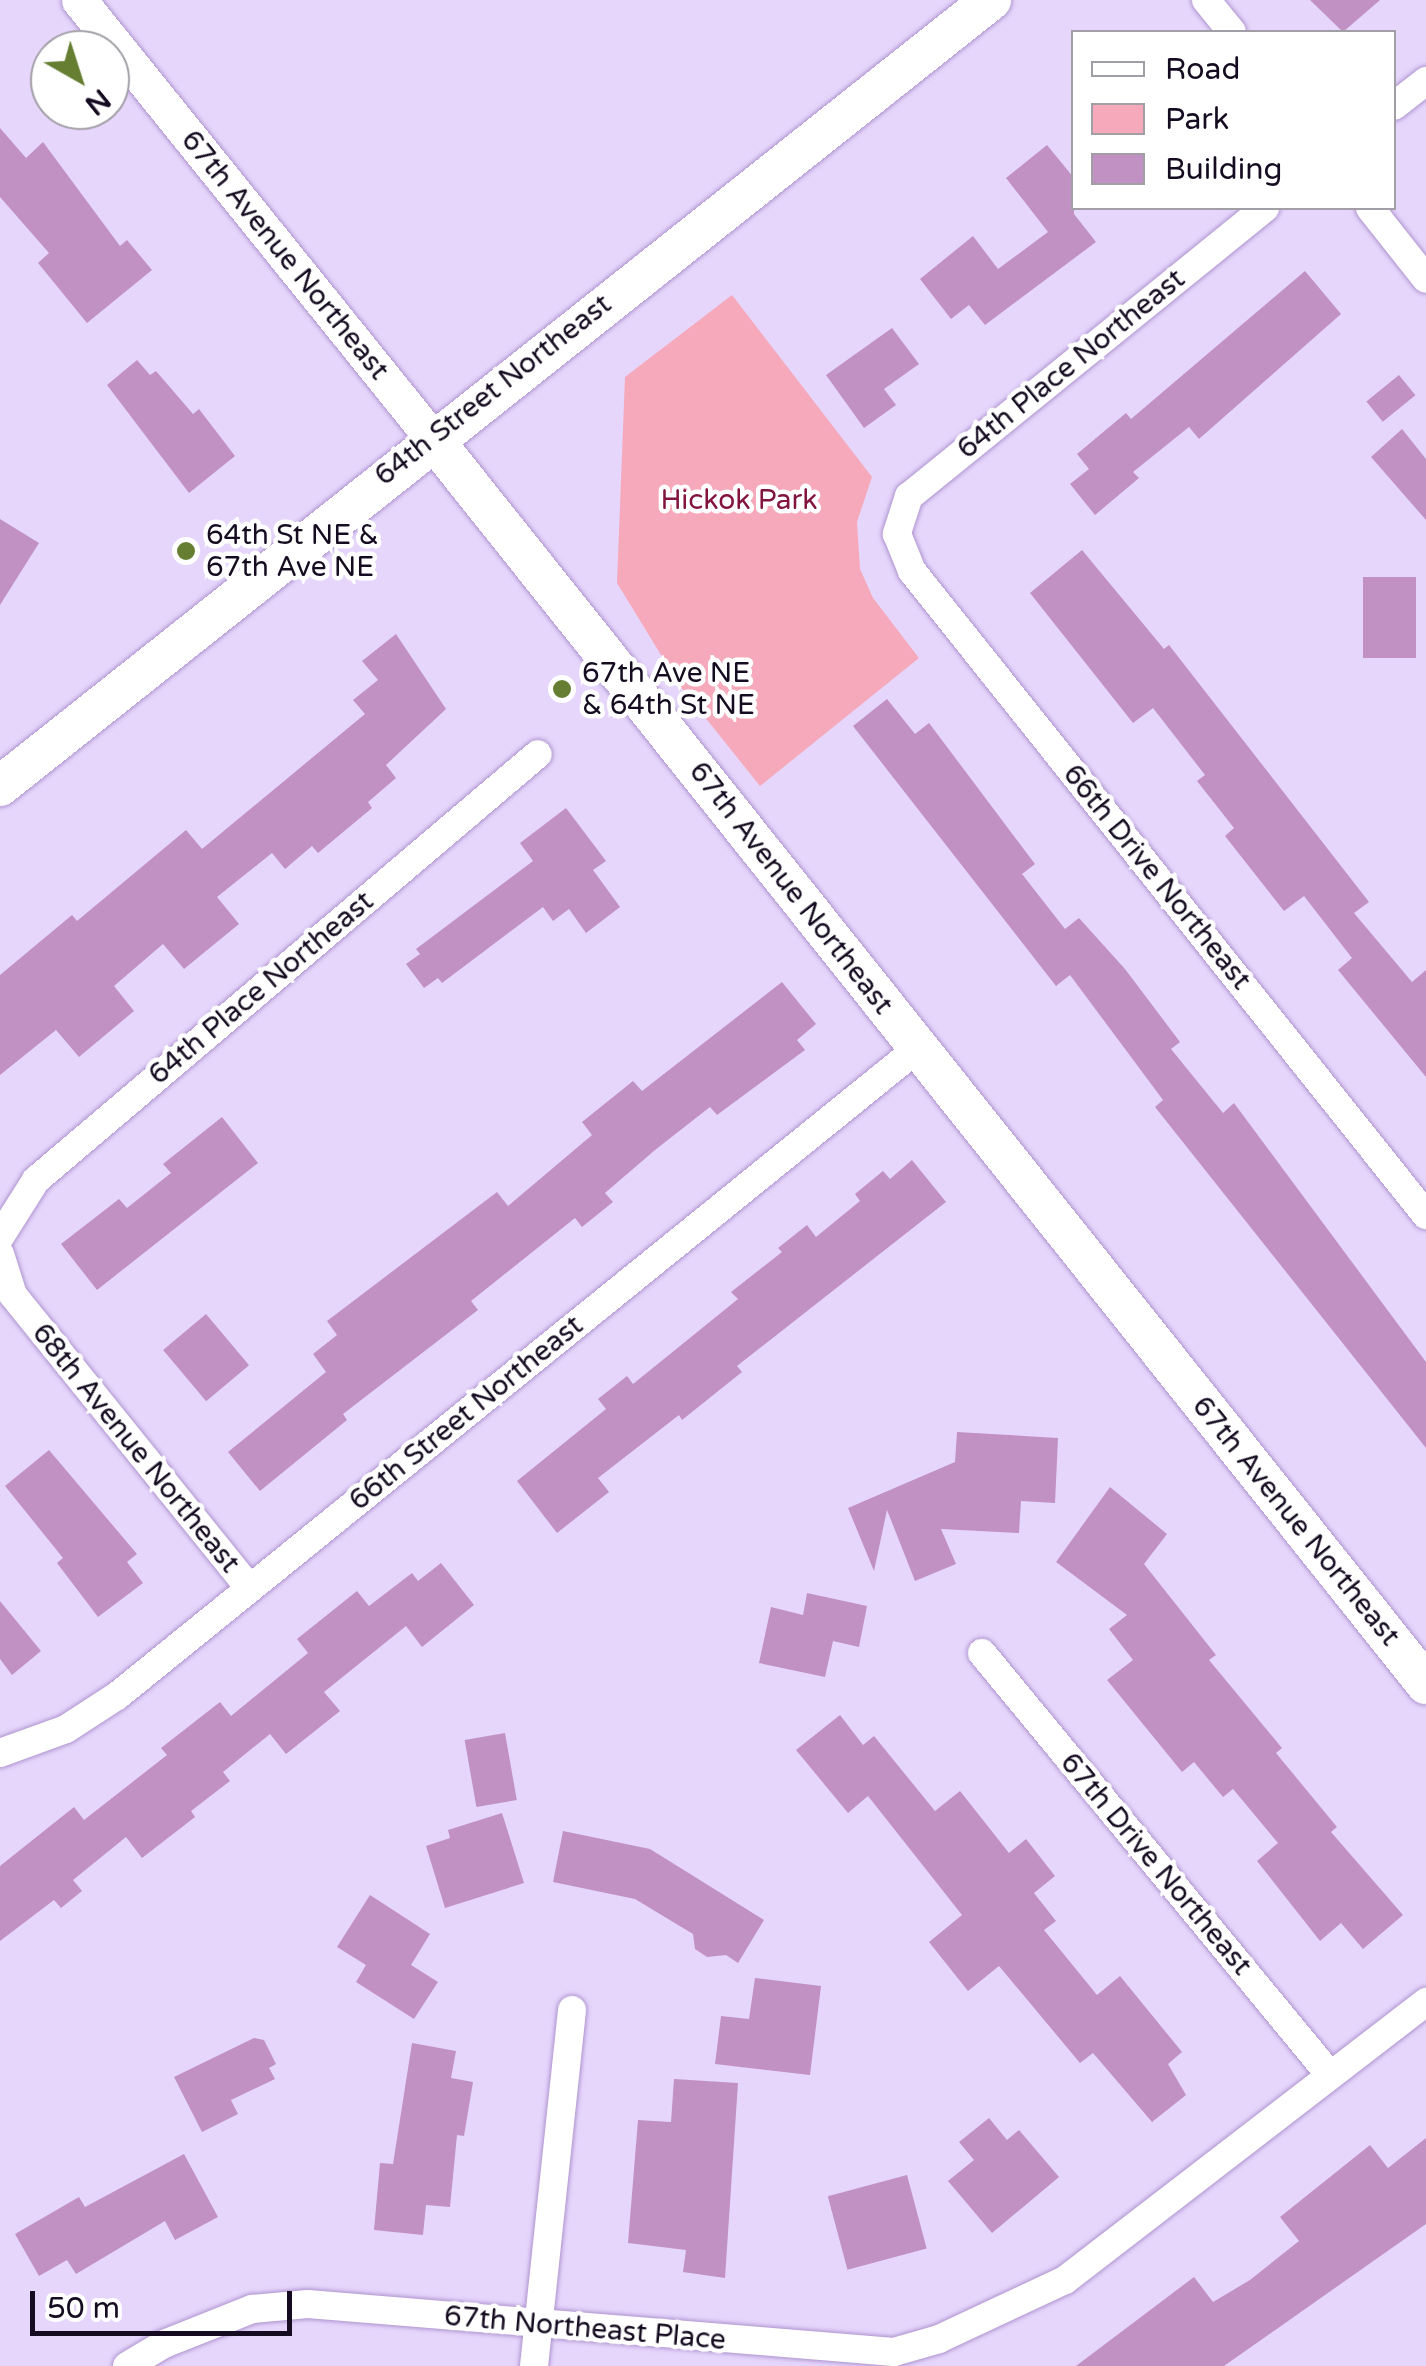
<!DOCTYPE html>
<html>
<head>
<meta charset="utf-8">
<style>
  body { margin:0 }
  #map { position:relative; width:1426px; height:2366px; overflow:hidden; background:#e6d6fc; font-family:"Varela Round",sans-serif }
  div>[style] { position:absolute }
  .green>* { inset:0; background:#f5a9ba }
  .building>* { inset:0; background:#c191c4; transform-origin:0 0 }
  .roads { filter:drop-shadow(0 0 2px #af94cf) drop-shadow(0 0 2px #af94cf) }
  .minor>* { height:28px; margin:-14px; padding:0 14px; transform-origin:14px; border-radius:14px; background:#fff }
  .tertiary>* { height:35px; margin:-17.5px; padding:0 17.5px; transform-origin:17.5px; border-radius:17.5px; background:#fff }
  .secondary>* { height:40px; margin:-20px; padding:0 20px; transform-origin:20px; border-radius:20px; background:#fff }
  .dots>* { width:28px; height:28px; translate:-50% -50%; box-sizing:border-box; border:5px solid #fff; border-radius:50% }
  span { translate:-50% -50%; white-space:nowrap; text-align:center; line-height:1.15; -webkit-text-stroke:9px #fff; paint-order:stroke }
  .street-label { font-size:28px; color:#160c21 }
  .park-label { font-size:28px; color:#82143e }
  .poi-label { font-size:28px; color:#160c21 }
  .left { translate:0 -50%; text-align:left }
  .legend { position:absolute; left:1071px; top:30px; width:325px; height:180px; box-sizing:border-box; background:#fff; border:2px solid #a29ea6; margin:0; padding:12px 18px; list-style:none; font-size:30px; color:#160c21 }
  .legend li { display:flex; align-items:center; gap:20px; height:50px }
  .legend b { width:50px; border:2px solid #a29ea6 }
  .north { position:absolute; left:30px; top:30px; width:100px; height:100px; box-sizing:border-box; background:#fff; border:2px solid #a29ea6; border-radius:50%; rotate:141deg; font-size:28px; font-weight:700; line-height:40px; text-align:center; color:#160c21 }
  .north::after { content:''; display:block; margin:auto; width:35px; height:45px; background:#657e31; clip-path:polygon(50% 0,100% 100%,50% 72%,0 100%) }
  .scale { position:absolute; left:30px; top:2291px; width:262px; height:45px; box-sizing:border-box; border:5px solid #160c21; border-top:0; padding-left:12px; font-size:30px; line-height:35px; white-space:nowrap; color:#160c21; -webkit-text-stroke:8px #fff; paint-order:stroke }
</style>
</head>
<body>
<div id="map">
  <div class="green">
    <i style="clip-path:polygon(732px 295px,872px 477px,857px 522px,860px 569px,873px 598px,919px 658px,760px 786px,680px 686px,617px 583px,625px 377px)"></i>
  </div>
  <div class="building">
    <i style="clip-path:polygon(1310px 0,1380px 0,1343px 32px)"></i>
    <i style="clip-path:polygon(0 128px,26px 158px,43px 142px,120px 246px,127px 240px,152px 270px,87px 323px,38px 263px,49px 253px,0 197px)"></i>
    <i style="clip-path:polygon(1047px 145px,1074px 178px,1074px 214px,1096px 242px,985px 325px,969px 305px,951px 319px,920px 279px,973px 236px,998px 269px,1048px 232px,1006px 178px)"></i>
    <i style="clip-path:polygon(1305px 271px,1341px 314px,1199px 439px,1189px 427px,1133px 472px,1139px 478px,1095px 515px,1070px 484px,1089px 469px,1077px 454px,1126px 413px,1131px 419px)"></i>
    <i style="clip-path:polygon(892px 328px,919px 364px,884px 389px,896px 405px,864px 428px,826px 375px)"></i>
    <i style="clip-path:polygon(137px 360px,150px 375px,156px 371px,193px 414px,199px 409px,235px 456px,189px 493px,107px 385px)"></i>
    <i style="left:1399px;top:375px;width:26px;height:42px;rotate:51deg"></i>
    <i style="clip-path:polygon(1402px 429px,1426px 459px,1426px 520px,1371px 457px)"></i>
    <i style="clip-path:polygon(0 519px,39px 543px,0 605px)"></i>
    <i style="clip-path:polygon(1082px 550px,1164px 649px,1169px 645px,1369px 902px,1354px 913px,1412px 982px,1426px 970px,1426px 1077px,1338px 970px,1352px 958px,1304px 896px,1284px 911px,1225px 836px,1234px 828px,1197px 781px,1205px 775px,1153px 708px,1133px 723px,1030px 593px)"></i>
    <i style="left:1416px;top:577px;width:81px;height:53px;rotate:90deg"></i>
    <i style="clip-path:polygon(396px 634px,446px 709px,386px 765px,396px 778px,368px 802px,372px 808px,318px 853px,312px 846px,285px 869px,272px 853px,217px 897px,239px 924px,184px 969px,163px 944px,114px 986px,134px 1011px,79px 1057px,56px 1030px,0 1075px,0 975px,72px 915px,77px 921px,186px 830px,202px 849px,365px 714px,353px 700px,378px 680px,362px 661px)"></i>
    <i style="clip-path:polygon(887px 699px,915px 734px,929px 723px,1035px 864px,1022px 874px,1065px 929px,1079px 918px,1125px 969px,1180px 1042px,1171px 1049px,1223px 1113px,1234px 1103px,1426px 1362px,1426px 1448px,1155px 1107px,1163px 1100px,1070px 975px,1056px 986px,853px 726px)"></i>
    <i style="clip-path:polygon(566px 808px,606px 861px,593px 870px,620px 907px,586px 933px,569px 909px,553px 921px,543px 907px,442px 983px,438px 978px,424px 988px,406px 964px,420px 954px,416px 949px,533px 861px,520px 843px)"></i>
    <i style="clip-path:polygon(782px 982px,816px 1024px,797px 1040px,805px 1050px,717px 1115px,710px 1107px,655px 1150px,605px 1193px,613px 1202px,582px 1227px,575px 1218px,471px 1301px,478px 1310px,343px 1414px,347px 1420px,260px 1491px,228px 1452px,326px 1372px,313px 1354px,337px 1335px,327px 1321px,497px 1192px,508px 1206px,592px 1135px,582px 1122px,633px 1081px,642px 1091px)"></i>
    <i style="clip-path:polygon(222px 1117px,258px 1163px,97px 1290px,61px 1244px,119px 1199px,127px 1208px,171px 1173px,163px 1164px)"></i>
    <i style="clip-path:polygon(912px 1160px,946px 1202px,737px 1366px,742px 1372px,682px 1420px,679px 1415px,598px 1478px,609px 1492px,557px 1533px,517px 1481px,606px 1409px,598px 1399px,627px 1376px,633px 1384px,738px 1299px,731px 1292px,782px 1252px,778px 1248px,807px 1225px,816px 1237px,860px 1201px,855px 1194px,883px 1171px,890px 1179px)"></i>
    <i style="left:206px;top:1314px;width:67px;height:56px;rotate:50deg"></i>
    <i style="clip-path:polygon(957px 1432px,1058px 1438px,1055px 1503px,1021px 1501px,1019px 1533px,941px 1529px,956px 1564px,915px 1581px,887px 1510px,874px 1571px,848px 1508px,955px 1462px)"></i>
    <i style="clip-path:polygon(49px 1450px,137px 1554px,127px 1562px,143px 1583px,98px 1617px,57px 1563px,63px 1558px,5px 1486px)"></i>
    <i style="clip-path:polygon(1110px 1487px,1167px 1534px,1144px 1564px,1216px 1655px,1209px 1660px,1282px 1748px,1276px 1753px,1337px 1827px,1331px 1832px,1403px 1915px,1363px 1949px,1341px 1923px,1320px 1941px,1257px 1861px,1278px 1843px,1233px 1789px,1223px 1797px,1194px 1762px,1182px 1772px,1107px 1680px,1133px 1660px,1109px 1629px,1127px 1615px,1056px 1562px)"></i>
    <i style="clip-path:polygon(441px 1563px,474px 1605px,422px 1647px,406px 1626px,324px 1692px,340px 1711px,286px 1754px,270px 1734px,223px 1772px,230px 1781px,191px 1811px,195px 1817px,142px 1858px,126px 1837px,73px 1880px,82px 1891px,61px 1908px,54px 1900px,0 1941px,0 1866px,74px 1807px,84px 1820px,167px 1755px,161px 1748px,220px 1702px,231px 1716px,308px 1653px,297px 1639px,357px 1591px,369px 1606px,412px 1573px,418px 1581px)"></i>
    <i style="clip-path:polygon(807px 1593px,867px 1606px,859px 1647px,833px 1641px,825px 1677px,759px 1663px,771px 1607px,803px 1615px)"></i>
    <i style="clip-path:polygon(0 1601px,41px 1651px,12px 1675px,0 1659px)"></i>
    <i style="clip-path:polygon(840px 1715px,863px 1745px,874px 1736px,935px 1811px,960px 1791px,1009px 1853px,1026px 1839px,1055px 1876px,1034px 1893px,1056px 1921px,1044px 1930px,1097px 1995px,1120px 1976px,1182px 2052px,1168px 2064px,1186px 2095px,1152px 2122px,1093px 2053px,1080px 2063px,999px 1966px,968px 1991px,929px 1942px,962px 1915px,868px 1796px,848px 1813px,796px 1750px)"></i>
    <i style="left:505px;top:1733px;width:68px;height:41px;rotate:80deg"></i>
    <i style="clip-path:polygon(502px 1813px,524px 1883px,445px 1908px,426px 1846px,450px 1838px,448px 1830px)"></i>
    <i style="clip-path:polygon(563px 1831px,650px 1849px,764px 1920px,738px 1963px,726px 1955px,707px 1957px,695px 1949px,693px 1934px,635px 1899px,553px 1882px)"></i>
    <i style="clip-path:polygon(370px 1895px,430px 1934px,411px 1965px,438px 1982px,414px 2019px,356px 1982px,366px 1965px,337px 1947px)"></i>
    <i style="clip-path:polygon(755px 1978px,821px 1986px,810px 2075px,715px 2064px,721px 2016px,749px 2019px)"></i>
    <i style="clip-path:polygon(254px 2038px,264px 2040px,276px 2064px,269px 2068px,275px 2079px,231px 2100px,238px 2114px,202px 2132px,174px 2077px)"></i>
    <i style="clip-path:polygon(412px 2043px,456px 2051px,451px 2078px,473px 2082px,464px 2136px,457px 2135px,450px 2207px,426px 2205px,423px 2235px,374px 2230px,380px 2163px,393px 2164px)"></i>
    <i style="clip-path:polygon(674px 2079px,738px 2083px,725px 2278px,683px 2272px,686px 2250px,628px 2243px,638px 2120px,671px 2122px)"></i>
    <i style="clip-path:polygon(989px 2118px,1007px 2140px,1019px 2130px,1059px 2177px,992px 2233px,948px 2181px,974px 2160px,959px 2142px)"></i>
    <i style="clip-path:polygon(1426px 2138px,1426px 2224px,1224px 2366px,1076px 2366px,1194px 2277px,1213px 2302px,1250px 2280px,1299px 2241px,1280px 2217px,1370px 2145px,1388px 2168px)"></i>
    <i style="clip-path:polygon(184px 2154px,218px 2217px,175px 2240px,165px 2221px,76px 2274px,67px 2260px,39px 2276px,15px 2234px,79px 2197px,85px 2207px)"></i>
    <i style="left:907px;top:2175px;width:76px;height:82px;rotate:75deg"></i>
  </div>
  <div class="roads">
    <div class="minor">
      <i style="left:1206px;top:0;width:41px;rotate:50.9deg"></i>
      <i style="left:1394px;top:106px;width:41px;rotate:-38deg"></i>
      <i style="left:1265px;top:208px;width:458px;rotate:141deg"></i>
      <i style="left:909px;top:496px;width:40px;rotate:108deg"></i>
      <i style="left:897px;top:534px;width:40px;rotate:68deg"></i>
      <i style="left:912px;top:571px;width:824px;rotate:51.41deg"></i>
      <i style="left:1370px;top:208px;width:90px;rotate:51.7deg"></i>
      <i style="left:0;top:1237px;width:67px;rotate:-57.7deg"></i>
      <i style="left:36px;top:1180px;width:658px;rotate:-40.32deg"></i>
      <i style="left:0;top:1254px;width:43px;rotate:72.4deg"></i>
      <i style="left:13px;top:1295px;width:375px;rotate:51.1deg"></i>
      <i style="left:982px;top:1653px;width:547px;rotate:50.49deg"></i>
      <i style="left:0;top:1753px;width:70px;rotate:-20deg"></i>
      <i style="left:66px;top:1729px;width:61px;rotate:-32.9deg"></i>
      <i style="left:117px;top:1696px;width:1030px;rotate:-38.97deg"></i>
      <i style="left:127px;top:2366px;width:43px;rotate:-30.7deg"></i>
      <i style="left:164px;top:2344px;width:95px;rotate:-21.7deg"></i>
      <i style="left:252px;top:2309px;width:56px;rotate:-5.1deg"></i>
      <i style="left:308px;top:2304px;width:588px;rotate:4.68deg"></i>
      <i style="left:894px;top:2352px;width:47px;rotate:-16.1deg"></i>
      <i style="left:939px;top:2339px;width:139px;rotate:-25.1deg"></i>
      <i style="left:1065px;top:2280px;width:456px;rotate:-37.6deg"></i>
      <i style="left:534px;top:2366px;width:358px;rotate:-83.9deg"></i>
    </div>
    <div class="tertiary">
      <i style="left:79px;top:0;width:563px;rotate:51.13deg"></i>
    </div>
    <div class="secondary">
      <i style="left:432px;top:438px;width:1594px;rotate:51.42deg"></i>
      <i style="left:0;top:786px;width:1265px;rotate:-38.42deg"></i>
    </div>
  </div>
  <div class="dots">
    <i style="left:186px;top:551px;background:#657e31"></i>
    <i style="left:562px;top:689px;background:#657e31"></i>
  </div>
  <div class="street-label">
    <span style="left:285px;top:255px;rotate:51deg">67th Avenue Northeast</span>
    <span style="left:1071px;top:364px;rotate:-39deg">64th Place Northeast</span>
    <span style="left:493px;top:390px;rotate:-38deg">64th Street Northeast</span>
    <span style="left:1157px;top:877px;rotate:51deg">66th Drive Northeast</span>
    <span style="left:791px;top:888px;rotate:52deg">67th Avenue Northeast</span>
    <span style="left:261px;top:988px;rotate:-40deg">64th Place Northeast</span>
    <span style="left:466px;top:1413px;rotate:-39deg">66th Street Northeast</span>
    <span style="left:136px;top:1448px;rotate:51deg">68th Avenue Northeast</span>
    <span style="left:1296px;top:1521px;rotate:51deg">67th Avenue Northeast</span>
    <span style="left:1156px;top:1864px;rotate:50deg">67th Drive Northeast</span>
    <span style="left:585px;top:2328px;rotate:5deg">67th Northeast Place</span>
  </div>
  <div class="park-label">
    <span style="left:739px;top:500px">Hickok Park</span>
  </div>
  <div class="poi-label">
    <span class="left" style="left:206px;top:551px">64th St NE &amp;<br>67th Ave NE</span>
    <span class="left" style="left:582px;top:689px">67th Ave NE<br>&amp; 64th St NE</span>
  </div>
  <ul class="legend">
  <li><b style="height:12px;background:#fff"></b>Road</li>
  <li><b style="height:28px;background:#f5a9ba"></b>Park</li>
  <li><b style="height:28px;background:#c191c4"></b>Building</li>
  </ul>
  <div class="north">N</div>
  <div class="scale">50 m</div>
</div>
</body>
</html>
